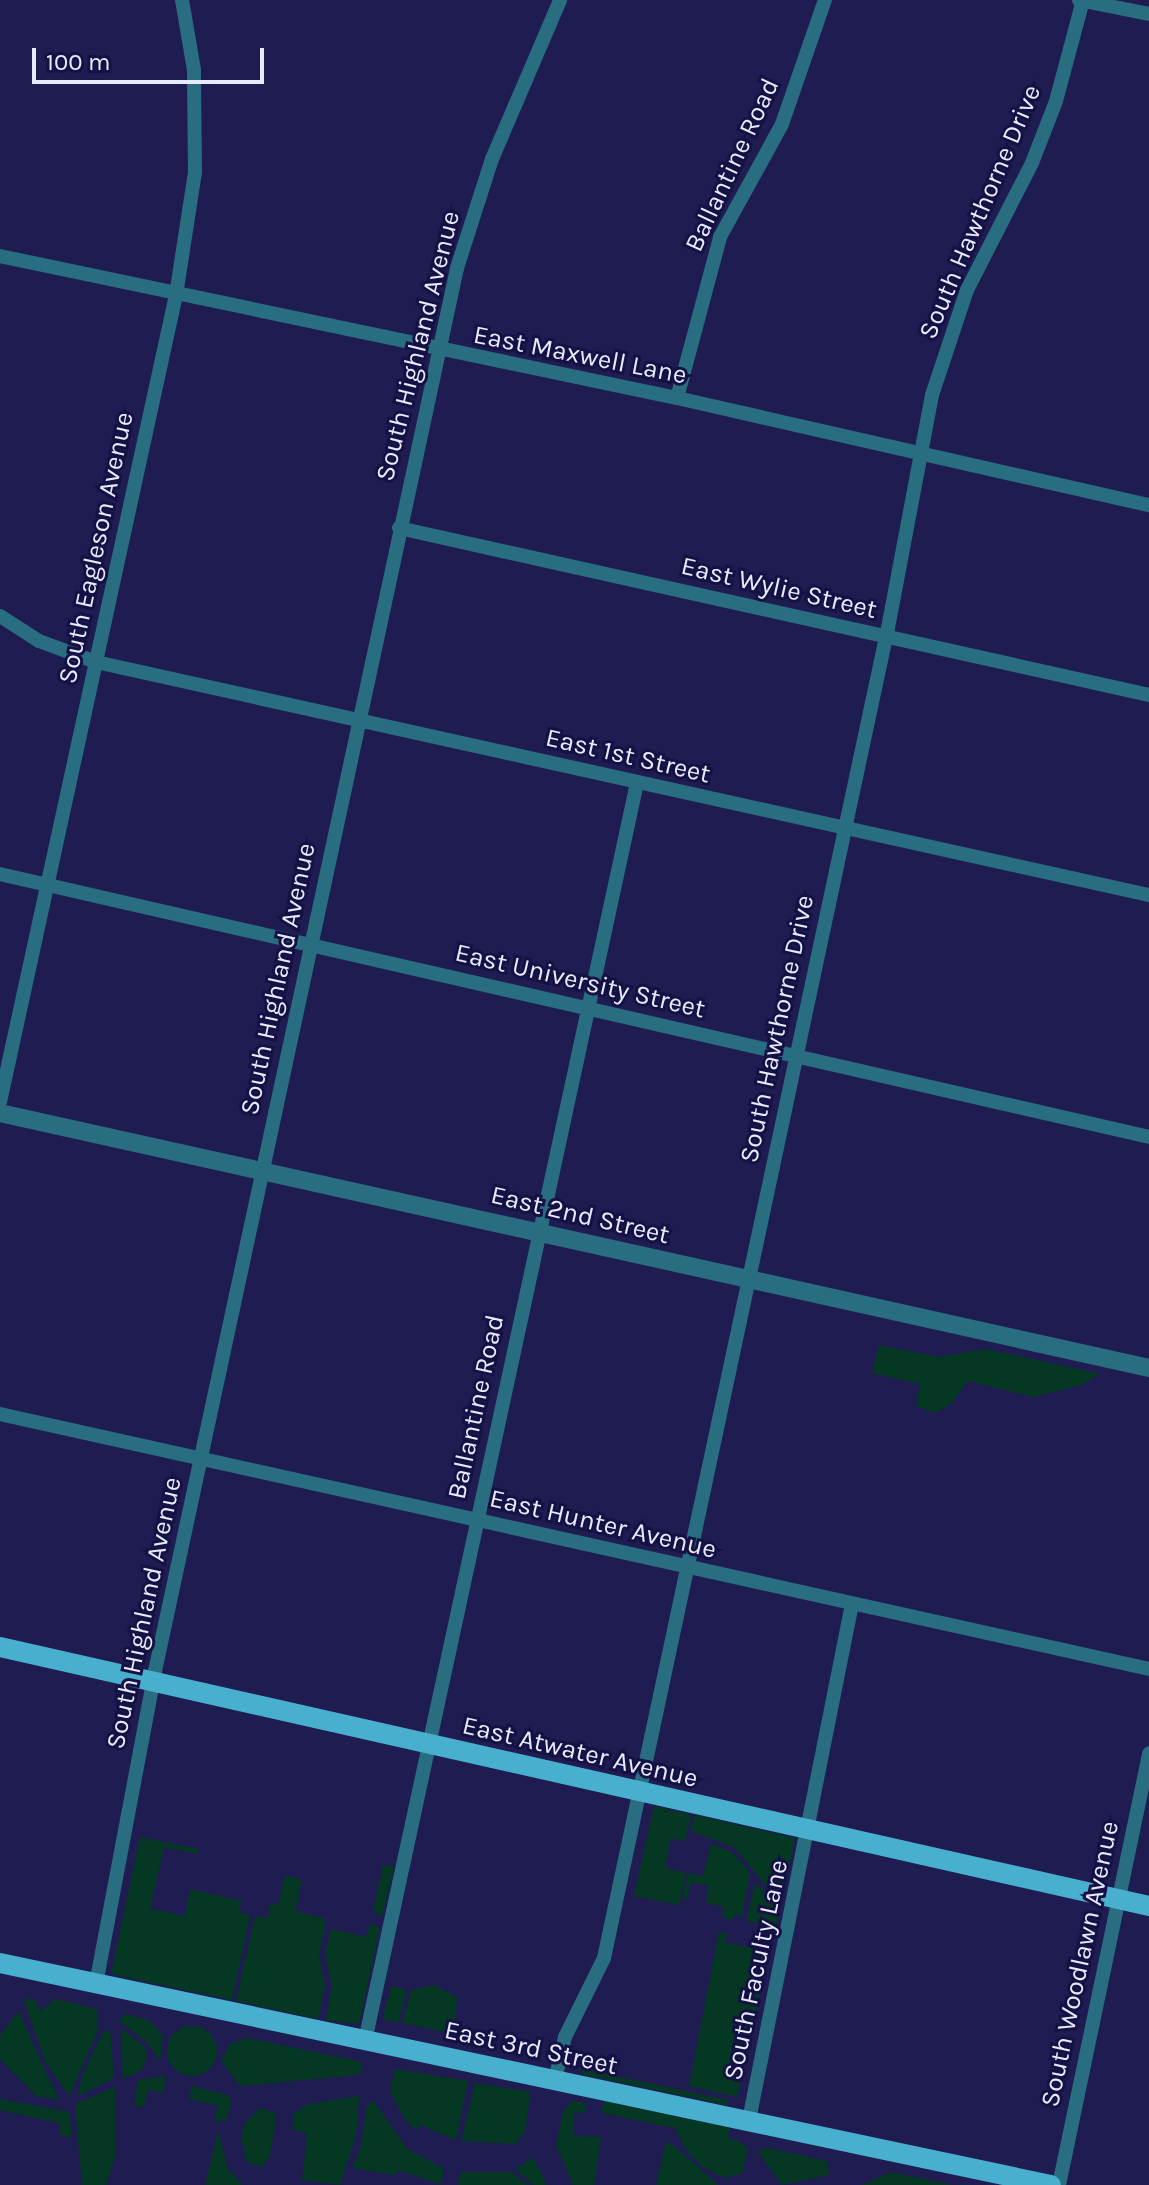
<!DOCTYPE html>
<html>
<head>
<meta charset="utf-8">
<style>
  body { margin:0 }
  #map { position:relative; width:1149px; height:2185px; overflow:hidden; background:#1e1c50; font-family:Karla,sans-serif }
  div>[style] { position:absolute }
  .green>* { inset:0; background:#043823; transform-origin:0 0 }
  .round { border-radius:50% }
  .minor>* { height:14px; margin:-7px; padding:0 7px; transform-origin:7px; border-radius:7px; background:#296d80 }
  .tertiary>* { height:18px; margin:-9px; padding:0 9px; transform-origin:9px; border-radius:9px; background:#296d80 }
  .primary>* { height:20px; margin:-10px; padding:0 10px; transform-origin:10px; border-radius:10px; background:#48b0ce }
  span { translate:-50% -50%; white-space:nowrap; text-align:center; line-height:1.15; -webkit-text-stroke:6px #151144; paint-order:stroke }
  .street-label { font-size:26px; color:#e8ebff }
  .scale { position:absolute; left:32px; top:48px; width:232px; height:36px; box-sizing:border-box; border:4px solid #e8ebff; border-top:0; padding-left:10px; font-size:24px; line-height:28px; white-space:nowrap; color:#e8ebff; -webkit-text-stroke:6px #151144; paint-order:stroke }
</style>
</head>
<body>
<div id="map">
  <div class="green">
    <i style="clip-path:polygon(879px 1345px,938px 1357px,986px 1349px,1100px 1374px,1082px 1385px,1033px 1397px,968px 1381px,951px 1404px,935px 1413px,916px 1406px,920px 1384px,872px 1373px)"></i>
    <i style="clip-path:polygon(654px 1806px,691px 1815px,685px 1841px,671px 1838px,665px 1868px,686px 1873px,679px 1905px,634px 1896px)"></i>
    <i style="clip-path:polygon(694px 1815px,795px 1838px,783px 1897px,766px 1886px,734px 1847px,691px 1831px)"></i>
    <i style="clip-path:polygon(140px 1837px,199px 1849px,198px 1854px,164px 1847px,150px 1909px,185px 1916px,190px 1889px,241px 1901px,239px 1912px,250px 1915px,232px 2000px,111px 1974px)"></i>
    <i style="clip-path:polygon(711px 1843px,732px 1852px,750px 1872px,742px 1916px,734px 1915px,733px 1920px,722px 1917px,724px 1907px,706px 1903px,709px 1886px,691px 1883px,687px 1899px,682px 1898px,688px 1873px,703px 1876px)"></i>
    <i style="clip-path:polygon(383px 1865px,394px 1867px,382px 1917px,373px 1910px)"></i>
    <i style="clip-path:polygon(285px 1875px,302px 1880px,295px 1911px,326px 1919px,319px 1956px,325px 1986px,318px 2019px,236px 2001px,255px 1916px,268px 1918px,270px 1903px,278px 1905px)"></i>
    <i style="clip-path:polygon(755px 1884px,782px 1902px,776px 1926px,746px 1921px)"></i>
    <i style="clip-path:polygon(370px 1924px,380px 1927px,359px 2024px,326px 2020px,332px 1986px,325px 1954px,331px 1929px,366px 1937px)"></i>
    <i style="clip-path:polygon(719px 1932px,727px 1934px,725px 1942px,769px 1952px,737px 2097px,689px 2086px)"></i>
    <i style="clip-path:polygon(434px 1985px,457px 1997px,454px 2034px,402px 2023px,411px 1990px)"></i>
    <i style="left:391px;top:1986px;width:16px;height:34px;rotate:14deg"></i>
    <i style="clip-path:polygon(23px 1998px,35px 2000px,41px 2011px,55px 1999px,98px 2009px,98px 2030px,69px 2096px,45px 2061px)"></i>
    <i style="clip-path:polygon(19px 2011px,43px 2066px,59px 2100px,36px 2096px,0 2059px,0 2035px)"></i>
    <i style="clip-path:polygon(124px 2014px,149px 2020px,163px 2036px,160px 2061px,147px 2042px,119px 2021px)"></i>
    <i class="round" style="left:167px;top:2026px;width:50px;height:50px"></i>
    <i style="clip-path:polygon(121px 2028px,145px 2047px,147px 2056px,142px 2070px,123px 2079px)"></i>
    <i style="clip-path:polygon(110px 2030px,114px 2078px,78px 2096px,82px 2076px,103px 2032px)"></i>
    <i style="clip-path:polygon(247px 2038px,359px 2061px,363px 2069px,357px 2075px,240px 2086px,221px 2061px,230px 2044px)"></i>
    <i style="clip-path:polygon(395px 2069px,468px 2081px,456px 2140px,421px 2125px,416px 2130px,405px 2120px,390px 2091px)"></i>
    <i style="left:582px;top:2069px;width:149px;height:5px;rotate:12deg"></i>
    <i style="clip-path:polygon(166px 2076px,163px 2093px,148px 2090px,144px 2107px,134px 2106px,138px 2080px)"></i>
    <i style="clip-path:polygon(475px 2083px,530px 2092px,526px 2129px,516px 2144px,461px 2141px)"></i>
    <i style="clip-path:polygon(192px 2086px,228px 2095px,232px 2102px,226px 2120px,214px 2122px,218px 2106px,189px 2099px)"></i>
    <i style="clip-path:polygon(115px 2087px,115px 2157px,106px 2185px,82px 2185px,75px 2104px)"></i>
    <i style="clip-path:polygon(359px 2096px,356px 2136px,340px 2185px,302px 2180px,307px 2134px,292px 2129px,294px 2113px,308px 2104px)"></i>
    <i style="clip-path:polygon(0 2099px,69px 2112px,72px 2138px,59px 2134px,60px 2123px,0 2110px)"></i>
    <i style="clip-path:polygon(374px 2101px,407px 2149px,444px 2168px,441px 2185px,399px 2170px,395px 2175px,352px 2168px,361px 2147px,367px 2105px)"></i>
    <i style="clip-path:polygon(572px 2101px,586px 2103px,585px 2111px,574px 2114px,573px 2136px,601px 2137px,594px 2185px,573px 2185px,556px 2145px,563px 2112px)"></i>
    <i style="left:604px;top:2101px;width:129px;height:12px;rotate:12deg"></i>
    <i style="clip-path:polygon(260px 2108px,275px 2113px,276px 2120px,270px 2156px,261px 2167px,247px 2162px,241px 2137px,245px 2123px)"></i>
    <i style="clip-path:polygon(675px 2126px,739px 2141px,748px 2149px,742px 2173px,724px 2178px,703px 2167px,685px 2149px)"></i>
    <i style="clip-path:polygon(218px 2131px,228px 2169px,243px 2185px,205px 2185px)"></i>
    <i style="clip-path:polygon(666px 2142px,674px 2146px,719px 2185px,656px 2185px)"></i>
    <i style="clip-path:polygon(767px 2148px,827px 2161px,829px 2175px,782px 2185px,757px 2151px)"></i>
    <i style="clip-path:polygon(532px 2158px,534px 2159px,547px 2185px,533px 2185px,515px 2169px)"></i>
    <i style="clip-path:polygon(461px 2172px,511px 2172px,528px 2185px,458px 2185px)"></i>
    <i style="clip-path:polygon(891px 2172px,953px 2185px,862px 2185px)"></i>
  </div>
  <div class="minor">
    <i style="left:1079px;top:0;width:71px;rotate:11.3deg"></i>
    <i style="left:0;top:256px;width:692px;rotate:11.85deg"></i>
    <i style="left:677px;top:398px;width:484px;rotate:12.8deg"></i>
    <i style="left:677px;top:398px;width:167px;rotate:-75deg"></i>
    <i style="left:720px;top:237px;width:129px;rotate:-61.2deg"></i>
    <i style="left:782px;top:124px;width:131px;rotate:-70.9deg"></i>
    <i style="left:399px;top:528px;width:768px;rotate:12.55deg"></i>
    <i style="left:0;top:616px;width:46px;rotate:32.7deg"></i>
    <i style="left:39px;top:641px;width:61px;rotate:20.2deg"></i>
    <i style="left:96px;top:662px;width:1078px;rotate:12.48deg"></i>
    <i style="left:0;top:874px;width:1179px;rotate:12.89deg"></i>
    <i style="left:0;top:1102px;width:826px;rotate:-77.7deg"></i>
    <i style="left:176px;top:295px;width:124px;rotate:-81.2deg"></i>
    <i style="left:195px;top:172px;width:102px;rotate:-90.6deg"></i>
    <i style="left:194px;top:70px;width:71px;rotate:-99.7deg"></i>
    <i style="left:0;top:1414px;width:1177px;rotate:12.51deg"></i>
    <i style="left:96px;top:1984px;width:319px;rotate:-79.3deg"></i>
    <i style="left:155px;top:1671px;width:1435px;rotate:-77.85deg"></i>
    <i style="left:457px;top:268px;width:114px;rotate:-72.2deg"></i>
    <i style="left:492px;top:159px;width:173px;rotate:-66.8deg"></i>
    <i style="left:365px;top:2041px;width:1287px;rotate:-77.8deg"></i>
    <i style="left:555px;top:2080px;width:44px;rotate:-76.9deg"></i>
    <i style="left:565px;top:2037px;width:88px;rotate:-63.7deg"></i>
    <i style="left:604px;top:1958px;width:1360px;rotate:-77.95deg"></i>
    <i style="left:888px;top:628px;width:237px;rotate:-79.3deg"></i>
    <i style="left:932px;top:395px;width:111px;rotate:-71.6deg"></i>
    <i style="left:967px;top:290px;width:143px;rotate:-62.9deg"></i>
    <i style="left:1032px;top:163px;width:66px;rotate:-68.8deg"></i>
    <i style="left:1056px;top:101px;width:105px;rotate:-75deg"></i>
    <i style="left:749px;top:2120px;width:526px;rotate:-78.71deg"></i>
    <i style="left:1059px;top:2185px;width:441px;rotate:-78.2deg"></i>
  </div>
  <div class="tertiary">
    <i style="left:0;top:1113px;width:1177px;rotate:12.51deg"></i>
  </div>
  <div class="primary">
    <i style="left:0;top:1647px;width:1178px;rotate:12.7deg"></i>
    <i style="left:0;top:1963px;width:1074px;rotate:11.93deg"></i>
  </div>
  <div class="street-label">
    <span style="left:732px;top:165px;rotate:-65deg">Ballantine Road</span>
    <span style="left:980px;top:212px;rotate:-67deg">South Hawthorne Drive</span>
    <span style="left:418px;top:346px;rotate:-76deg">South Highland Avenue</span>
    <span style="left:580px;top:355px;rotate:11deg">East Maxwell Lane</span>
    <span style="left:96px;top:548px;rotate:-78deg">South Eagleson Avenue</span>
    <span style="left:779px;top:588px;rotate:13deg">East Wylie Street</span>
    <span style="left:628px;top:756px;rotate:13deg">East 1st Street</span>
    <span style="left:278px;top:979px;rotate:-78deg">South Highland Avenue</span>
    <span style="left:580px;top:981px;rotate:13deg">East University Street</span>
    <span style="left:777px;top:1029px;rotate:-78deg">South Hawthorne Drive</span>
    <span style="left:580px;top:1215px;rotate:13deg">East 2nd Street</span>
    <span style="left:476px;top:1407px;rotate:-78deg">Ballantine Road</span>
    <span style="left:603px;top:1524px;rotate:13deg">East Hunter Avenue</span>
    <span style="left:144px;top:1613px;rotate:-78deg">South Highland Avenue</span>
    <span style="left:580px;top:1752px;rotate:13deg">East Atwater Avenue</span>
    <span style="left:1080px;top:1964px;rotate:-78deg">South Woodlawn Avenue</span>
    <span style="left:756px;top:1970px;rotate:-78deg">South Faculty Lane</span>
    <span style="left:531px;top:2048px;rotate:12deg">East 3rd Street</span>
  </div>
  <div class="scale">100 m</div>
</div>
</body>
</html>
